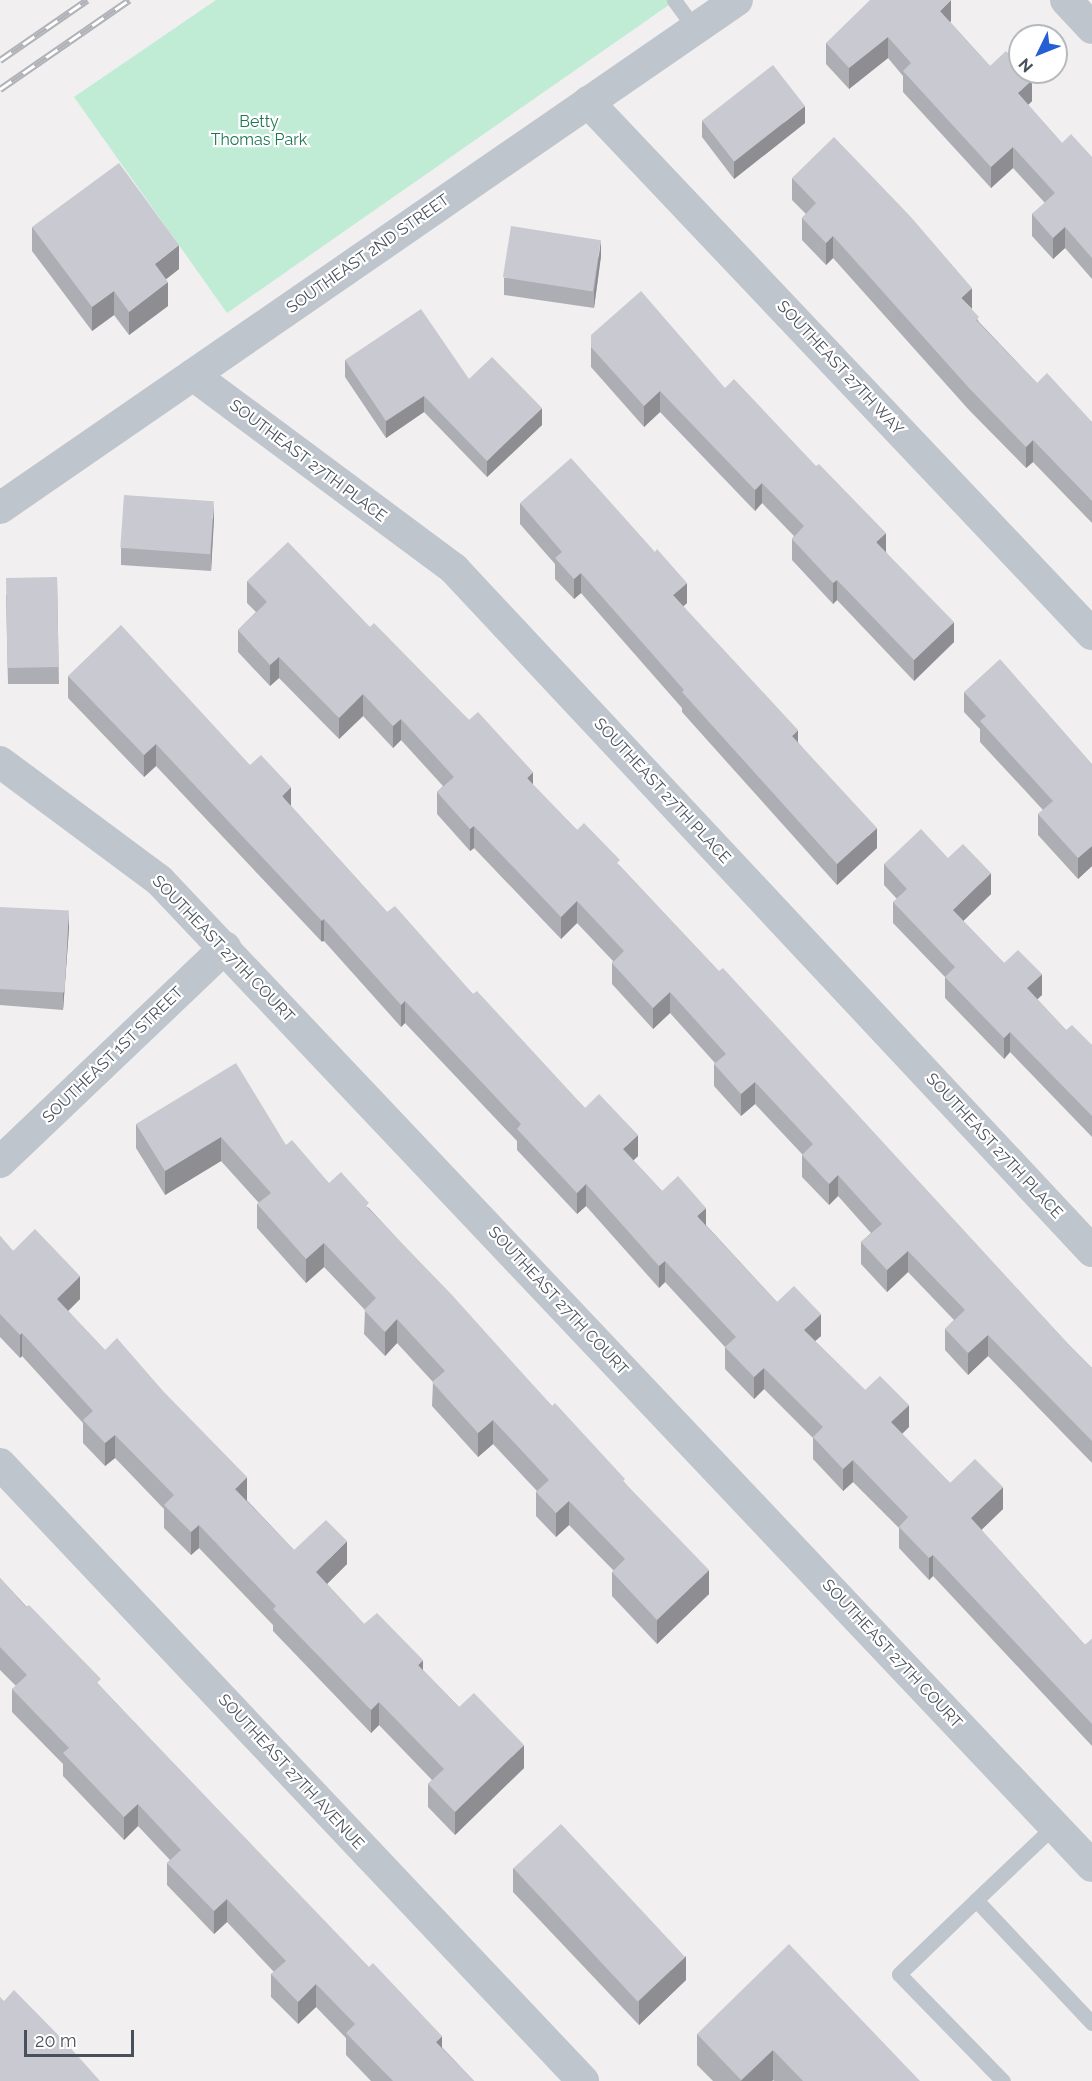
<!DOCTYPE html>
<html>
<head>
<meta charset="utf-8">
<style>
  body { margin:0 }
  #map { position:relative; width:1092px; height:2081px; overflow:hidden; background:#f1efef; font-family:Raleway,sans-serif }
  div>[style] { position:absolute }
  .green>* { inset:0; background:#c0ecd6 }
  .service>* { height:15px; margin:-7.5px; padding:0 7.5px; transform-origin:7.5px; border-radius:7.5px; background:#bec5cd }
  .minor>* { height:32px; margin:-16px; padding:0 16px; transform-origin:16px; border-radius:16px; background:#bec5cd }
  .rail>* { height:7px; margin-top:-3.5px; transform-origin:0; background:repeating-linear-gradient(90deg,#fff 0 14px,#b1b3b9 0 28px); box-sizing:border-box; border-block:2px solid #b1b3b9 }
  .wall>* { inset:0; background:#adaeb4 }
  .shaded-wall>* { inset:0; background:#8d8d92; transform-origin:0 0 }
  .building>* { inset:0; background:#c9cad1; transform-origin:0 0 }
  span { translate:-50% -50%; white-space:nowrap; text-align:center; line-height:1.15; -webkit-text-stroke:4.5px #fff; paint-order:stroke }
  .park-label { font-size:16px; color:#1e7754 }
  .street-label { font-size:16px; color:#48505b }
  .north { position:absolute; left:1008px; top:24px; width:60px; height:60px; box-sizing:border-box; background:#fff; border:2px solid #b6b9bd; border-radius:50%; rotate:227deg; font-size:16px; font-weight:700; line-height:24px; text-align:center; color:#48505b }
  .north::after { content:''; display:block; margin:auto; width:21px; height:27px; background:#265fd4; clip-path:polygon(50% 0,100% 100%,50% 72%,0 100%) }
  .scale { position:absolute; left:24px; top:2030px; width:110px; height:27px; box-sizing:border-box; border:3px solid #48505b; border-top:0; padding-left:8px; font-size:18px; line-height:21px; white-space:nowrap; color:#48505b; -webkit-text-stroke:4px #fff; paint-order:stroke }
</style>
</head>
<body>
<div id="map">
  <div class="green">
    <i style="clip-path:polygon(216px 0,676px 0,227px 313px,74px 97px)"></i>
  </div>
  <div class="service">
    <i style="left:674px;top:0;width:36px;rotate:54deg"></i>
    <i style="left:976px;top:1900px;width:108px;rotate:-43.5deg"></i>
    <i style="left:1003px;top:2081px;width:149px;rotate:-134.2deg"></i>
    <i style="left:899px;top:1974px;width:107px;rotate:-43.9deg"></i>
    <i style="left:976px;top:1900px;width:169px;rotate:46.7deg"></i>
  </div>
  <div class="minor">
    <i style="left:1066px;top:0;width:38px;rotate:47deg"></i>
    <i style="left:588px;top:102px;width:733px;rotate:46.55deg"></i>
    <i style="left:193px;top:375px;width:325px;rotate:36.6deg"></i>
    <i style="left:454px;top:569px;width:934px;rotate:46.91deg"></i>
    <i style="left:0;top:508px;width:895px;rotate:-34.58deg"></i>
    <i style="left:0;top:762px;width:199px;rotate:36.6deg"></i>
    <i style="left:160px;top:881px;width:1356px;rotate:46.58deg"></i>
    <i style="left:0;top:1162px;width:311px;rotate:-43.6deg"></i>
    <i style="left:0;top:1464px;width:849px;rotate:46.62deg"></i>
  </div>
  <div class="rail">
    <i style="left:0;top:60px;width:106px;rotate:-34.6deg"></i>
    <i style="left:0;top:89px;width:157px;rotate:-34.6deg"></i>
  </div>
  <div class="wall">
    <i style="clip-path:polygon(951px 21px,950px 22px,990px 66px,1032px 101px,1028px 105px,1062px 143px,1092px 157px,1092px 279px,1065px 248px,1053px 259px,1032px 236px,1032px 214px,1045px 203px,1013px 168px,991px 188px,903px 92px,903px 76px,888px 58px,849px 89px,826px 64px,826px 43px)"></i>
    <i style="clip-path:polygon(702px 121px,805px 123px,734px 179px,702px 137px)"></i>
    <i style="clip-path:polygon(792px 178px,972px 310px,979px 322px,1037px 383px,1092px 422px,1092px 523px,1033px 462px,1026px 468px,969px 410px,833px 258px,826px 265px,802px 240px,802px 218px,806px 214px,792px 200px)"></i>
    <i style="clip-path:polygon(32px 227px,179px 269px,166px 279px,168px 306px,129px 335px,114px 315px,92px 331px,32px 251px)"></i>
    <i style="clip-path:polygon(601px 256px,594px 308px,504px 295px,504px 278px)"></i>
    <i style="clip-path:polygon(591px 335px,725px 388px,886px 552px,954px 642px,914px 681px,837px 600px,833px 604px,792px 560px,792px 539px,794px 536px,762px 503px,755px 511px,660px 412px,644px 427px,591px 367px)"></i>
    <i style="clip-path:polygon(345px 360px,469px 379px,542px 425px,487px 477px,424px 412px,386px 438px,345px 377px)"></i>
    <i style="clip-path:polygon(520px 503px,687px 603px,683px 606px,798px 742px,877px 848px,837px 885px,682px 712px,682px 708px,581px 593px,574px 599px,555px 579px,555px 564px,520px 524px)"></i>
    <i style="clip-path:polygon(214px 518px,211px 571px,121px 565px,121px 548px)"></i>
    <i style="clip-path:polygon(57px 577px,59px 684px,8px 684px,6px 595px)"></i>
    <i style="clip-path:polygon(247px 581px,370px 627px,469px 720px,577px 830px,620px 866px,1071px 1347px,1092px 1368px,1092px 1463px,988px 1356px,968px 1375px,945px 1350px,945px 1329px,954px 1320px,908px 1272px,887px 1292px,861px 1264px,861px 1242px,871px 1233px,838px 1196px,829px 1205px,802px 1177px,802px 1154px,755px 1104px,741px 1116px,714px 1086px,714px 1064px,715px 1063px,670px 1013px,653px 1029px,612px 984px,612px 963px,613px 961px,577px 923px,561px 939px,474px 848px,470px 851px,437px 814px,437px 792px,443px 786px,401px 740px,393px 748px,363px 716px,339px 739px,279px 678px,270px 686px,238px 652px,238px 630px,256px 612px,247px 603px)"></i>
    <i style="clip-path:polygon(68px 676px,250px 765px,291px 806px,387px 912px,473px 994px,585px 1108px,638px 1156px,633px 1160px,662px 1191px,706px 1225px,777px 1302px,821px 1336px,815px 1341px,865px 1390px,909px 1427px,902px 1434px,950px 1483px,1003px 1509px,981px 1530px,1085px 1645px,1092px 1639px,1092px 1746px,933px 1576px,929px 1580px,899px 1548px,899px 1528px,853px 1482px,843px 1491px,813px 1459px,813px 1438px,764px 1389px,754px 1399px,725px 1369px,725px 1347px,665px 1282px,659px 1288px,586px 1206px,577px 1214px,517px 1150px,517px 1141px,405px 1023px,401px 1027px,324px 941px,322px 942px,156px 766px,144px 777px,68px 698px)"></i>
    <i style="clip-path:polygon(964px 692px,1092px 764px,1092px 866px,1078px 879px,1038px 835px,1038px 814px,1043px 810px,980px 742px,980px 729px,964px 712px)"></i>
    <i style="clip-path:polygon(948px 858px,991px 894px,963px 921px,1004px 963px,1042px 995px,1037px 999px,1066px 1030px,1092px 1045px,1092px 1137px,1010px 1052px,1004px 1059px,945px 998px,945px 977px,893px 923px,893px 902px,897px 899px,884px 885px,884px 864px)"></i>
    <i style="clip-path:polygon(0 907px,69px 928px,63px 1010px,0 1005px)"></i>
    <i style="clip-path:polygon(136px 1124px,286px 1145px,329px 1183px,369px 1208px,552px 1406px,625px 1483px,709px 1594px,657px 1644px,612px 1596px,612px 1572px,614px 1571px,569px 1525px,556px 1537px,536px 1516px,536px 1492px,537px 1491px,493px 1444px,478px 1457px,432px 1406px,433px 1382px,397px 1343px,385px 1356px,364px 1334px,365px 1310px,324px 1267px,306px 1283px,257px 1228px,257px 1204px,259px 1203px,221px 1161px,165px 1195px,136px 1148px)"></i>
    <i style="clip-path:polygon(0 1236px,13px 1251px,80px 1299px,68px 1311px,294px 1550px,347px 1564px,327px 1584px,364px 1624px,423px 1670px,459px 1707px,524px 1768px,455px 1835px,428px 1807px,428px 1784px,432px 1780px,379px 1725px,371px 1733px,273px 1631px,273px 1625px,199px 1548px,191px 1555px,164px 1528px,164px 1509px,115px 1458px,105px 1466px,83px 1443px,83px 1423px,22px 1356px,20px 1358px,0 1337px)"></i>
    <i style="clip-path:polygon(0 1578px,101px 1687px,474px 2081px,371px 2081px,346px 2055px,346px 2038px,316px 2007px,298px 2024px,271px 1997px,271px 1974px,274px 1972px,227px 1922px,214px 1934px,167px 1885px,167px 1863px,170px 1860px,138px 1826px,124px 1840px,63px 1776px,63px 1764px,12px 1712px,12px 1689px,16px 1686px,0 1670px)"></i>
    <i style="clip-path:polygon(513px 1868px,686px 1980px,639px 2025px,513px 1892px)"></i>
    <i style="clip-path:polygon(697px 2034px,920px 2081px,774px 2081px,773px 2080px,772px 2081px,713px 2081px,697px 2065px)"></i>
  </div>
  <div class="shaded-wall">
    <i style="clip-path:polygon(951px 0,951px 21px,940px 32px,940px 11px)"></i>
    <i style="clip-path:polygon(888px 37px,888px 58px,849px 89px,849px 68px)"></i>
    <i style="clip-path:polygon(1032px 80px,1032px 101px,1018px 115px,1018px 93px)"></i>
    <i style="clip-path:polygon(805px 106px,805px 123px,734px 179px,734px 162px)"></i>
    <i style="clip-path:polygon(1013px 147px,1013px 168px,991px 188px,991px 167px)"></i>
    <i style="clip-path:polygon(1065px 227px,1065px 248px,1053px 259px,1053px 238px)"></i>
    <i style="clip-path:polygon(833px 236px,833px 258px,826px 265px,826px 243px)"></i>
    <i style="clip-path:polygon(601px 240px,601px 256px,594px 308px,594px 291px)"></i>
    <i style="clip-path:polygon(179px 245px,179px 269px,155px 288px,155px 264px)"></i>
    <i style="clip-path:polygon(168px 282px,168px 306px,129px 335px,129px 312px)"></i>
    <i style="clip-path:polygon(972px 288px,972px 309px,961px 298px)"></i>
    <i style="clip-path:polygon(114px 291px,114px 315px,92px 331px,92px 307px)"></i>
    <i style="clip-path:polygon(660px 391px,660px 412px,644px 427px,644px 406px)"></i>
    <i style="clip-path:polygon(424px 396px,424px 412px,386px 438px,386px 421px)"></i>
    <i style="clip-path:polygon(542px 408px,542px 425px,487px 477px,487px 461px)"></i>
    <i style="clip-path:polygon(1033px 440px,1033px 462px,1026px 468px,1026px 447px)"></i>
    <i style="clip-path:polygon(762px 483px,762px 503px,755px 511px,755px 490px)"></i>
    <i style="clip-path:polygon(214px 502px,214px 518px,211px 571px,211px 554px)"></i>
    <i style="clip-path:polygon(886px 533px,886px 554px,876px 542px)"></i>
    <i style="clip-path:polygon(581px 573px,581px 593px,574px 599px,574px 579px)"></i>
    <i style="clip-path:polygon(837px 580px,837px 600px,833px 604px,833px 583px)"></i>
    <i style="clip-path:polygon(687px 583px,687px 603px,673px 616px,673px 595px)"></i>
    <i style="clip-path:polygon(954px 622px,954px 642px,914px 681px,914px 660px)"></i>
    <i style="clip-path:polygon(279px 657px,279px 678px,270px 686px,270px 665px)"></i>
    <i style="clip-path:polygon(363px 694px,363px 716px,339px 739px,339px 718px)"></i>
    <i style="clip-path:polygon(401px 719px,401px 740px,393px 748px,393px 726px)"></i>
    <i style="clip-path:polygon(798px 730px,798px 751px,792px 736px)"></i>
    <i style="clip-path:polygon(156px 744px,156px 766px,144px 777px,144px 755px)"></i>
    <i style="clip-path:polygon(533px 772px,533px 794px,527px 778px)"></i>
    <i style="clip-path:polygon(291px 787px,291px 809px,282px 796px)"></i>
    <i style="clip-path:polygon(474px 826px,474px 848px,470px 851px,470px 829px)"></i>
    <i style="clip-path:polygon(877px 828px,877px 848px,837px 885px,837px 864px)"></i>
    <i style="clip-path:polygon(1092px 846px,1092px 866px,1078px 879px,1078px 858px)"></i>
    <i style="clip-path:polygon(991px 873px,991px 894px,953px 931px,953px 910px)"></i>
    <i style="clip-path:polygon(577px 901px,577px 923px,561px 939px,561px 917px)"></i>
    <i style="clip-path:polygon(69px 911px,69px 928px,63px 1010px,63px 994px)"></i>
    <i style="left:324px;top:919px;width:22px;height:3px;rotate:90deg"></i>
    <i style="clip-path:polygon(1042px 974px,1042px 995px,1027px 1009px,1027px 988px)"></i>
    <i style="clip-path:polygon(670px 992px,670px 1013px,653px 1029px,653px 1008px)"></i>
    <i style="clip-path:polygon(405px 1001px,405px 1023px,401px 1027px,401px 1005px)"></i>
    <i style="clip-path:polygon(1010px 1032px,1010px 1052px,1004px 1059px,1004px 1038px)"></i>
    <i style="clip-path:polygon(755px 1082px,755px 1104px,741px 1116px,741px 1094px)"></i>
    <i style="clip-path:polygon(638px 1135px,638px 1156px,623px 1171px,623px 1149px)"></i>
    <i style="clip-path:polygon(221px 1137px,221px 1161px,165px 1195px,165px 1171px)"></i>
    <i style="clip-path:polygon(838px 1175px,838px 1196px,829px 1205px,829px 1184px)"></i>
    <i style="clip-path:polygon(586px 1184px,586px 1206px,577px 1214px,577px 1193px)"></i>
    <i style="clip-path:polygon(706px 1208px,706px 1230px,697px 1216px)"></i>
    <i style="clip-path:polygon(324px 1243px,324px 1267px,306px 1283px,306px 1259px)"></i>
    <i style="clip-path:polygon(908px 1251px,908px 1272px,887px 1292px,887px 1270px)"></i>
    <i style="clip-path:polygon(665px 1261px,665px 1282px,659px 1288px,659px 1266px)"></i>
    <i style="clip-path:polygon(80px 1276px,80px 1299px,57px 1322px,57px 1299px)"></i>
    <i style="clip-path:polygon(821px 1314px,821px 1336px,804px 1351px,804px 1330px)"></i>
    <i style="clip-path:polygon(397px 1319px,397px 1343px,385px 1356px,385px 1332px)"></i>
    <i style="clip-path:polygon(22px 1333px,22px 1356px,20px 1358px,20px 1335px)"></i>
    <i style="clip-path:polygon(988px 1335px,988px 1356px,968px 1375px,968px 1353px)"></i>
    <i style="clip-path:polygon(764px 1368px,764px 1389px,754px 1399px,754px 1377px)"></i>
    <i style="clip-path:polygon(909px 1405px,909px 1427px,891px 1444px,891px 1422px)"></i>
    <i style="clip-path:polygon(493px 1420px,493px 1444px,478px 1457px,478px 1433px)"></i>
    <i style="clip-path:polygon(115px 1435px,115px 1458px,105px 1466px,105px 1443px)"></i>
    <i style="clip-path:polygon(853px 1460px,853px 1482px,843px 1491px,843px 1469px)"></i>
    <i style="clip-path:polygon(247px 1477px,247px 1500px,235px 1512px,235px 1489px)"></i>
    <i style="clip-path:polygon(1003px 1487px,1003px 1509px,971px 1540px,971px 1518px)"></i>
    <i style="clip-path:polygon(569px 1501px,569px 1525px,556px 1537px,556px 1513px)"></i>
    <i style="clip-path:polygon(199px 1525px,199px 1548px,191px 1555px,191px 1532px)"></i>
    <i style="clip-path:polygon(347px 1541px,347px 1564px,316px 1595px,316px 1572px)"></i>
    <i style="clip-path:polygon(933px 1555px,933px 1576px,929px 1580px,929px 1558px)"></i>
    <i style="clip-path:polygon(709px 1570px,709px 1594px,657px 1644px,657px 1620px)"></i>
    <i style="clip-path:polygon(423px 1660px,423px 1683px,418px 1665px)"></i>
    <i style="clip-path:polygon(379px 1702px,379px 1725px,371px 1733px,371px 1710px)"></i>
    <i style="clip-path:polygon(524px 1745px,524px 1768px,455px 1835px,455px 1812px)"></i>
    <i style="clip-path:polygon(138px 1804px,138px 1826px,124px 1840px,124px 1817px)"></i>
    <i style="clip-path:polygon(227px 1899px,227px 1922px,214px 1934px,214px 1911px)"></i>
    <i style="clip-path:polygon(686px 1956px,686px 1980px,639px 2025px,639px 2001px)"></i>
    <i style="clip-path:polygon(316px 1984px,316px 2007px,298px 2024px,298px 2002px)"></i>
    <i style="clip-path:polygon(442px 2036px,442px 2059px,436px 2042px)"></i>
    <i style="clip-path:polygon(773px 2050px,773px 2080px,772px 2081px,741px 2081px)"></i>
  </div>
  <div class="building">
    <i style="clip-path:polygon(870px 0,951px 0,940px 11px,990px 66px,1006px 51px,1020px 66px,1020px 72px,1025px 72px,1032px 80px,1018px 93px,1062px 143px,1071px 134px,1092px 157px,1092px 258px,1065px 227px,1053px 238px,1032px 214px,1055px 193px,1013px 147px,991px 167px,903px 71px,911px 63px,888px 37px,849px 68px,826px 43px)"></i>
    <i style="left:773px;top:65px;width:52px;height:90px;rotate:52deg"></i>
    <i style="clip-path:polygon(834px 137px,910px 216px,972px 288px,961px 298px,979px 317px,976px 320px,1037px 383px,1047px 373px,1092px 422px,1092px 501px,1033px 440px,1026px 447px,969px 388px,833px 236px,826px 243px,802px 218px,816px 203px,792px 178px)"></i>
    <i style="clip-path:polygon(119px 163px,179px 245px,155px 264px,168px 282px,129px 312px,114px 291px,92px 307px,32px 227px)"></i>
    <i style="left:511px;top:226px;width:91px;height:52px;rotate:9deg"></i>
    <i style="clip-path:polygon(641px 291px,725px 388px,734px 379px,816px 466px,819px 464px,886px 533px,876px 542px,954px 622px,914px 660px,837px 580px,833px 583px,792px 539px,804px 526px,762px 483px,755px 490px,660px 391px,644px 406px,591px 347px,591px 335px)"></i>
    <i style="clip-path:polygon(421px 309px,469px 379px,492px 357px,542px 408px,487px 461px,424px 396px,386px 421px,345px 360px)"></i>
    <i style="clip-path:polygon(571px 458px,655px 552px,657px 549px,687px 583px,673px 595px,798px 730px,792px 736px,877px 828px,837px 864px,682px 692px,684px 690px,581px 573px,574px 579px,555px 558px,562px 552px,520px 503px)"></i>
    <i style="left:124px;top:495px;width:90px;height:53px;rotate:4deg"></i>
    <i style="clip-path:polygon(288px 542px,370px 627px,374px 623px,469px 720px,478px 712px,533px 772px,527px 778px,577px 830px,584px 823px,620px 860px,617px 863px,719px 971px,723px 968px,1071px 1347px,1092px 1368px,1092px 1441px,988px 1335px,968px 1353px,945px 1329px,965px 1310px,908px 1251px,887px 1270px,861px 1242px,882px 1224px,838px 1175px,829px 1184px,802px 1155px,813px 1144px,755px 1082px,741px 1094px,714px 1064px,726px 1054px,670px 992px,653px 1008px,612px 963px,624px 951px,577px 901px,561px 917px,474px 826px,470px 829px,437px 792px,454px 777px,401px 719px,393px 726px,363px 694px,339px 718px,279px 657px,270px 665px,238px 630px,267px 602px,247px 581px)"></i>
    <i style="left:57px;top:577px;width:90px;height:51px;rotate:89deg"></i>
    <i style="clip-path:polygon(121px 625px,250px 765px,261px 755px,291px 787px,282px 796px,387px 912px,395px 906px,473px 994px,477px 991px,585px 1108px,599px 1094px,638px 1135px,623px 1149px,662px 1191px,678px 1176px,706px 1208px,697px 1216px,777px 1302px,794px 1286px,821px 1314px,804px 1330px,865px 1390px,880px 1376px,909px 1405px,891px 1422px,950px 1483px,975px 1459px,1003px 1487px,971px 1518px,1085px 1645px,1092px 1639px,1092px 1724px,933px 1555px,929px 1558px,899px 1527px,908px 1517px,853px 1460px,843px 1469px,813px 1437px,823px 1427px,764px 1368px,754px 1377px,725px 1347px,736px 1337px,665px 1261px,659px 1266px,586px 1184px,577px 1193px,517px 1129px,521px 1124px,405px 1001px,401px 1005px,324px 919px,322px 921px,156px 744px,144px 755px,68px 676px)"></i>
    <i style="clip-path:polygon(1000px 659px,1092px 764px,1092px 846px,1078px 858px,1038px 814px,1053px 801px,980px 721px,986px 716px,964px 692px)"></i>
    <i style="clip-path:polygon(921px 829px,948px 858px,963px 844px,991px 873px,953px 910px,1004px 963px,1018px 950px,1042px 974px,1027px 988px,1066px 1030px,1072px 1025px,1092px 1045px,1092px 1116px,1010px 1032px,1004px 1038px,945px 977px,955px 967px,893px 902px,907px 889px,884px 864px)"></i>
    <i style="left:0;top:907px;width:69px;height:82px;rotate:3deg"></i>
    <i style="clip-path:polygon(236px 1063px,286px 1145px,292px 1140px,329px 1183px,341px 1172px,369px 1203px,366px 1206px,452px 1295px,552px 1406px,555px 1403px,625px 1479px,623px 1481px,709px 1570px,657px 1620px,612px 1572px,625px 1559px,569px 1501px,556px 1513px,536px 1492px,549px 1480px,493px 1420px,478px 1433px,432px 1382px,445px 1371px,397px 1319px,385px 1332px,364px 1310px,376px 1298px,324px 1243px,306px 1259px,257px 1204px,271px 1193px,221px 1137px,165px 1171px,136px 1124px)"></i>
    <i style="clip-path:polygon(35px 1229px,80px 1276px,57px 1299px,105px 1350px,117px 1338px,163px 1391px,247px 1477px,235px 1489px,294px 1550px,326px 1520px,347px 1541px,316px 1572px,364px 1624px,377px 1613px,423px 1660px,418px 1665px,459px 1707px,474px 1693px,524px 1745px,455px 1812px,428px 1784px,444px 1769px,379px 1702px,371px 1710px,273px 1609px,276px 1606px,199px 1525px,191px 1532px,164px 1505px,174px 1495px,115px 1435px,105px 1443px,83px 1420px,93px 1411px,22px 1333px,20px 1335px,0 1314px,0 1236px,13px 1251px)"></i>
    <i style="clip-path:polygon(0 1578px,26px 1607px,29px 1605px,101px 1679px,97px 1683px,369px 1967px,373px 1963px,442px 2036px,436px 2042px,474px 2081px,393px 2081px,346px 2033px,355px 2024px,316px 1984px,298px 2002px,271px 1974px,286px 1961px,227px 1899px,214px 1911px,167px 1863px,181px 1850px,138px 1804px,124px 1817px,63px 1753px,69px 1748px,12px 1689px,27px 1675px,0 1647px)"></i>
    <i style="left:561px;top:1824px;width:182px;height:65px;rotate:47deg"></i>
    <i style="clip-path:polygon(789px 1944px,920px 2081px,803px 2081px,773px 2050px,741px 2080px,697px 2034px)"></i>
    <i style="clip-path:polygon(14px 1990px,67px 2044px,100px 2081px,0 2081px,0 1997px,4px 2001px)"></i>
  </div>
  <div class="park-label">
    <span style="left:259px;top:131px">Betty<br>Thomas Park</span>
  </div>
  <div class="street-label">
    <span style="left:368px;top:254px;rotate:-35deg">SOUTHEAST 2ND STREET</span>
    <span style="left:840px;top:368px;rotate:47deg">SOUTHEAST 27TH WAY</span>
    <span style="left:308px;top:461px;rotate:37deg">SOUTHEAST 27TH PLACE</span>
    <span style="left:662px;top:791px;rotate:47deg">SOUTHEAST 27TH PLACE</span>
    <span style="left:223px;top:949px;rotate:46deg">SOUTHEAST 27TH COURT</span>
    <span style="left:113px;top:1055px;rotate:-44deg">SOUTHEAST 1ST STREET</span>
    <span style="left:994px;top:1146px;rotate:47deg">SOUTHEAST 27TH PLACE</span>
    <span style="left:558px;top:1301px;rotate:47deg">SOUTHEAST 27TH COURT</span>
    <span style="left:892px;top:1654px;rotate:47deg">SOUTHEAST 27TH COURT</span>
    <span style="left:291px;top:1772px;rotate:47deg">SOUTHEAST 27TH AVENUE</span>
  </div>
  <div class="north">N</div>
  <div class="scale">20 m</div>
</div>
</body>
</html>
